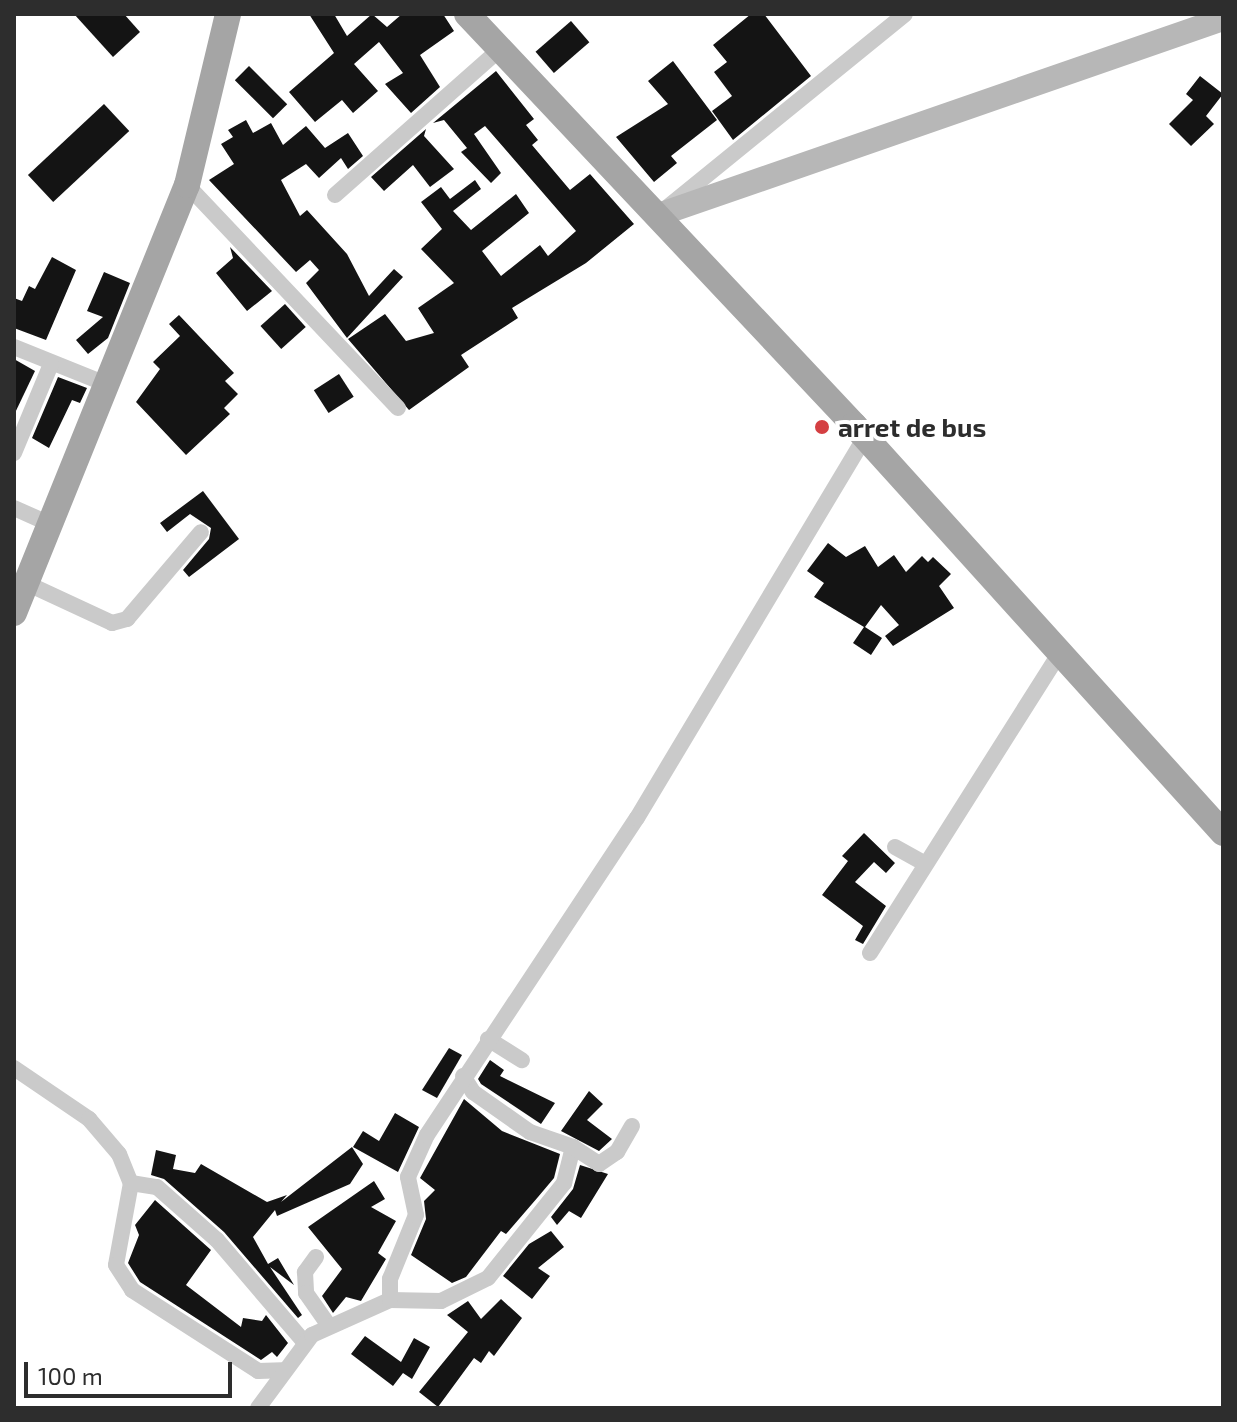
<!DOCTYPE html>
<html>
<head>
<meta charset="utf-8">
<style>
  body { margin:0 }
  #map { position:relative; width:1237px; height:1422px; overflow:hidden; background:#fff; font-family:"Exo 2",sans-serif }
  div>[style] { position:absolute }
  .building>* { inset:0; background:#141414; transform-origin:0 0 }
  .minor>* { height:16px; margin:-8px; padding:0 8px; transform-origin:8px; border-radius:8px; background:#cacaca }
  .secondary>* { height:24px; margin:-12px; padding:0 12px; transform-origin:12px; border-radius:12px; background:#b7b7b7 }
  .primary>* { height:26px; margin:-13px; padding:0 13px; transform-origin:13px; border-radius:13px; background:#a5a5a5 }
  .dots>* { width:22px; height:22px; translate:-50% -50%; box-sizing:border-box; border:4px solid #fff; border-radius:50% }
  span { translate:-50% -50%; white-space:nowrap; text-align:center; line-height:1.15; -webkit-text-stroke:8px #fff; paint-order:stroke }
  .poi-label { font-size:26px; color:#2d2d2d; font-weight:700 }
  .left { translate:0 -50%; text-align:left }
  .frame { position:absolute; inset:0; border:16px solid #2d2d2d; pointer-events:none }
  .scale { position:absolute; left:24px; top:1362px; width:208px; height:36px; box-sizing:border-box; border:4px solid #2d2d2d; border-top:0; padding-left:10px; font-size:24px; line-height:28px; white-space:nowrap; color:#2d2d2d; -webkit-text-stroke:6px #fff; paint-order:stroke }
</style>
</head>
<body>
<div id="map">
  <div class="building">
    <i style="clip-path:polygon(74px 14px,124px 14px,140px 32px,113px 57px)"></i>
    <i style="clip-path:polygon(309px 14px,334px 14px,347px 36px,372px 14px,387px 27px,402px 14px,443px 14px,454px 31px,420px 55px,440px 87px,411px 113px,385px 84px,403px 73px,379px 42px,354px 64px,378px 91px,353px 113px,342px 100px,315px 122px,289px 92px,334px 53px)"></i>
    <i style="clip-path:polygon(751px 14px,764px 14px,811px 76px,733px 140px,712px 111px,732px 96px,714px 72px,727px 62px,713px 45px)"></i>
    <i style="left:571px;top:21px;width:28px;height:47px;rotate:49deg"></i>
    <i style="clip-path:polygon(673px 61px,717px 120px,671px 156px,677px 163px,654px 182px,616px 137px,668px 104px,648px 81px)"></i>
    <i style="left:249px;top:66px;width:54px;height:20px;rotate:45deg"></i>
    <i style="clip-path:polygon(496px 71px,534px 119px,526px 125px,538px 140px,532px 145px,570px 190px,590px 174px,634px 224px,586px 263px,512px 308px,518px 318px,461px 355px,469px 367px,409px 410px,348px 339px,385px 314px,406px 341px,434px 333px,418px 308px,454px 283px,421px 249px,442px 229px,421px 202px,441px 187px,450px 199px,475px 180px,481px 189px,453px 211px,471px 230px,516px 194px,529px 213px,482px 251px,501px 276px,540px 245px,548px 256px,576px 231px,485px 126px,474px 134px,501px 173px,491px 183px,461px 152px,467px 148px,444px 120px,433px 123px)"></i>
    <i style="clip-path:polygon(1200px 76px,1223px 94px,1206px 116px,1214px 124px,1191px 146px,1169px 124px,1193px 100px,1186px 94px)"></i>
    <i style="left:104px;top:104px;width:37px;height:104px;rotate:47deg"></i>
    <i style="clip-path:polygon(246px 120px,253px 133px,271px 123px,283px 145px,306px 126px,325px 148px,348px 133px,363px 156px,348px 169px,341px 158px,319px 178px,306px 164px,281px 180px,300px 216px,307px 210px,347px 254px,369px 296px,394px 269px,403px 277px,347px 338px,306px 283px,319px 270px,310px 260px,296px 272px,209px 180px,234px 164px,221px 144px,233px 137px,228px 130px)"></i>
    <i style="clip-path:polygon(426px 129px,424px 136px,454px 169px,430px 187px,413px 165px,384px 191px,371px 177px)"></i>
    <i style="clip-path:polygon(230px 247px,272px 291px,247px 311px,216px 273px,233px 258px)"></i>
    <i style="clip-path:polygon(52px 257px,76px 270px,46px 340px,14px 328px,14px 298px,22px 301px,29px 286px,35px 289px)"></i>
    <i style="clip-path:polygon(104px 272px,130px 283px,108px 338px,88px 354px,76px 340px,103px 317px,87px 311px)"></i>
    <i style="left:285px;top:304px;width:31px;height:33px;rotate:48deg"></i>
    <i style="clip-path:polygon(179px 315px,234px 373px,225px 381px,238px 394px,224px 408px,230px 414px,186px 455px,136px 402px,160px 369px,153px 362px,180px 336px,169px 324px)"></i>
    <i style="clip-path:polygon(14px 359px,35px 371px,14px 415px)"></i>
    <i style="left:339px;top:374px;width:27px;height:30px;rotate:57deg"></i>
    <i style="clip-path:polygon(58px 377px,87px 388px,80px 403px,72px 400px,49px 448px,32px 438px)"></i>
    <i style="clip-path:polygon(203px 491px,239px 539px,189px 577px,183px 570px,209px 539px,211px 528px,190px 514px,167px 532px,160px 523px)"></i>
    <i style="clip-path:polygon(828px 543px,846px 557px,865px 546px,878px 567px,894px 555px,906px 572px,922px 556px,928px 562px,933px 557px,951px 574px,939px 586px,954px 608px,893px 646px,885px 636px,899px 625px,881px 605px,865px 627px,882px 638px,871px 655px,853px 643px,864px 627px,814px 597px,824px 583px,807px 571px)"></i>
    <i style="clip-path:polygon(864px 833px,895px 863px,886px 873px,874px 862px,855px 882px,886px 906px,863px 944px,855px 940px,863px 926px,822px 895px,848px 861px,842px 856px)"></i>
    <i style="clip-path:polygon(449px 1048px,462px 1055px,437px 1098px,422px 1090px)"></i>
    <i style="clip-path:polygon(490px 1060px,504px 1070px,500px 1076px,555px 1103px,541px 1124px,481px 1084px,478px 1079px)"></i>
    <i style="clip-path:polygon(589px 1091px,603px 1104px,587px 1120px,612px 1139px,599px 1151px,561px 1131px)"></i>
    <i style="clip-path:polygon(464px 1099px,502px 1131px,560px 1154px,554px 1178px,538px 1197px,506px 1234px,501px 1231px,466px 1277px,452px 1283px,411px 1255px,426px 1219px,424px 1201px,435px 1190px,420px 1178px)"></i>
    <i style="clip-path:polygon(395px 1113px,419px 1127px,398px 1172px,353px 1147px,363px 1131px,379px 1141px)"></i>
    <i style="clip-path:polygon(352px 1147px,363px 1164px,350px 1184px,277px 1216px,275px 1210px,253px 1237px,268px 1264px,278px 1258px,294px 1285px,270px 1267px,302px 1315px,298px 1318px,224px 1232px,164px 1179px,151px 1175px,156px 1150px,176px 1155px,173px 1169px,195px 1173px,201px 1164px,267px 1202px,287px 1195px,281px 1202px)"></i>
    <i style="clip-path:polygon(580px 1165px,608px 1174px,581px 1218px,569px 1211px,557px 1225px,551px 1217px,573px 1189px)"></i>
    <i style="clip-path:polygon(374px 1181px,385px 1199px,371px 1207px,396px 1221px,378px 1253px,386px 1259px,361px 1301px,346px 1297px,333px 1313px,322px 1296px,342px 1269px,308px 1227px)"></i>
    <i style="clip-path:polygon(155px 1200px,211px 1250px,186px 1285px,241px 1327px,243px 1318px,262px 1321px,266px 1315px,288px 1343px,277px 1357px,272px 1352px,261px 1360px,140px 1282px,128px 1263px,139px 1235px,135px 1225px)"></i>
    <i style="clip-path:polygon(551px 1231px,564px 1247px,538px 1268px,550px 1276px,532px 1299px,503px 1276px,529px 1244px)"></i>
    <i style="clip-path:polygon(501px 1299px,522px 1318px,494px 1356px,489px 1351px,481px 1363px,474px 1358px,438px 1407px,419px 1392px,468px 1332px,447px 1315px,468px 1301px,481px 1319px)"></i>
    <i style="clip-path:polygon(365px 1336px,401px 1362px,414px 1338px,430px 1347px,412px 1379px,403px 1373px,393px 1386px,351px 1354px)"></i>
  </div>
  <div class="minor">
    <i style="left:187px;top:185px;width:307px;rotate:46.6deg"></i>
    <i style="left:335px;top:195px;width:220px;rotate:-41.5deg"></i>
    <i style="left:669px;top:206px;width:304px;rotate:-39.1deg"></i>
    <i style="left:14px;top:347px;width:99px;rotate:21.9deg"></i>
    <i style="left:14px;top:453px;width:96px;rotate:-67.4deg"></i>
    <i style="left:14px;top:508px;width:39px;rotate:24deg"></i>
    <i style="left:26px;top:583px;width:95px;rotate:24.9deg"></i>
    <i style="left:112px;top:623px;width:16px;rotate:-15deg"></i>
    <i style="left:127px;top:619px;width:114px;rotate:-49.6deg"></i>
    <i style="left:895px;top:847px;width:35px;rotate:29deg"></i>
    <i style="left:870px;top:953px;width:355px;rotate:-57.7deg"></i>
    <i style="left:488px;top:1039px;width:40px;rotate:32deg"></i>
    <i style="left:14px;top:1068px;width:91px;rotate:34.2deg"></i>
    <i style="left:89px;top:1119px;width:46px;rotate:49.4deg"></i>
    <i style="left:119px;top:1154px;width:31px;rotate:68deg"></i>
    <i style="left:131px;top:1183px;width:83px;rotate:100.4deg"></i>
    <i style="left:116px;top:1265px;width:30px;rotate:57deg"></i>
    <i style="left:132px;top:1290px;width:150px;rotate:32.7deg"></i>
    <i style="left:258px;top:1371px;width:24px;rotate:-2deg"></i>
    <i style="left:463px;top:1076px;width:19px;rotate:58deg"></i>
    <i style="left:473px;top:1092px;width:70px;rotate:35.1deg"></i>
    <i style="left:530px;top:1132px;width:46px;rotate:19.2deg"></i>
    <i style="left:131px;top:1183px;width:26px;rotate:9deg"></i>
    <i style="left:157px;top:1187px;width:80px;rotate:41.5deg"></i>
    <i style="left:217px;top:1240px;width:134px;rotate:49.5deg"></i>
    <i style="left:316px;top:1257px;width:19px;rotate:126deg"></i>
    <i style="left:305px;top:1272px;width:21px;rotate:87deg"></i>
    <i style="left:306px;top:1293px;width:39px;rotate:55deg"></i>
    <i style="left:390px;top:1300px;width:51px;rotate:1.1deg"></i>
    <i style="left:441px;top:1301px;width:52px;rotate:-26.1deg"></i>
    <i style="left:488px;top:1278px;width:122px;rotate:-51.3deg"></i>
    <i style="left:564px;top:1183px;width:37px;rotate:-76deg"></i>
    <i style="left:573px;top:1147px;width:31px;rotate:33deg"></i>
    <i style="left:599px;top:1164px;width:22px;rotate:-34deg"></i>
    <i style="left:617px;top:1152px;width:30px;rotate:-60deg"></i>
    <i style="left:258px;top:1408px;width:91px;rotate:-53.5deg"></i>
    <i style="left:312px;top:1335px;width:85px;rotate:-24.2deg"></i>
    <i style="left:390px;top:1300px;width:21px;rotate:-90deg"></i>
    <i style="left:390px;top:1279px;width:69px;rotate:-67.9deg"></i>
    <i style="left:416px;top:1215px;width:39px;rotate:-102deg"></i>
    <i style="left:408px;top:1177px;width:46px;rotate:-65.7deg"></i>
    <i style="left:427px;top:1135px;width:380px;rotate:-56.5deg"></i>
    <i style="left:637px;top:818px;width:444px;rotate:-59.1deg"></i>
  </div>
  <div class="secondary">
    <i style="left:658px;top:215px;width:598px;rotate:-19.13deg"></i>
  </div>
  <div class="primary">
    <i style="left:467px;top:14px;width:565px;rotate:46.72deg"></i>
    <i style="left:854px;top:425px;width:550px;rotate:47.87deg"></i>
    <i style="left:14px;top:613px;width:462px;rotate:-68deg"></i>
    <i style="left:187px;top:185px;width:176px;rotate:-76.5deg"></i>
  </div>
  <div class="dots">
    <i style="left:822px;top:427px;background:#d43f42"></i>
  </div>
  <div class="poi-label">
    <span class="left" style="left:838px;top:427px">arret de bus</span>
  </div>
  <div class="frame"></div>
  <div class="scale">100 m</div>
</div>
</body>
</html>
